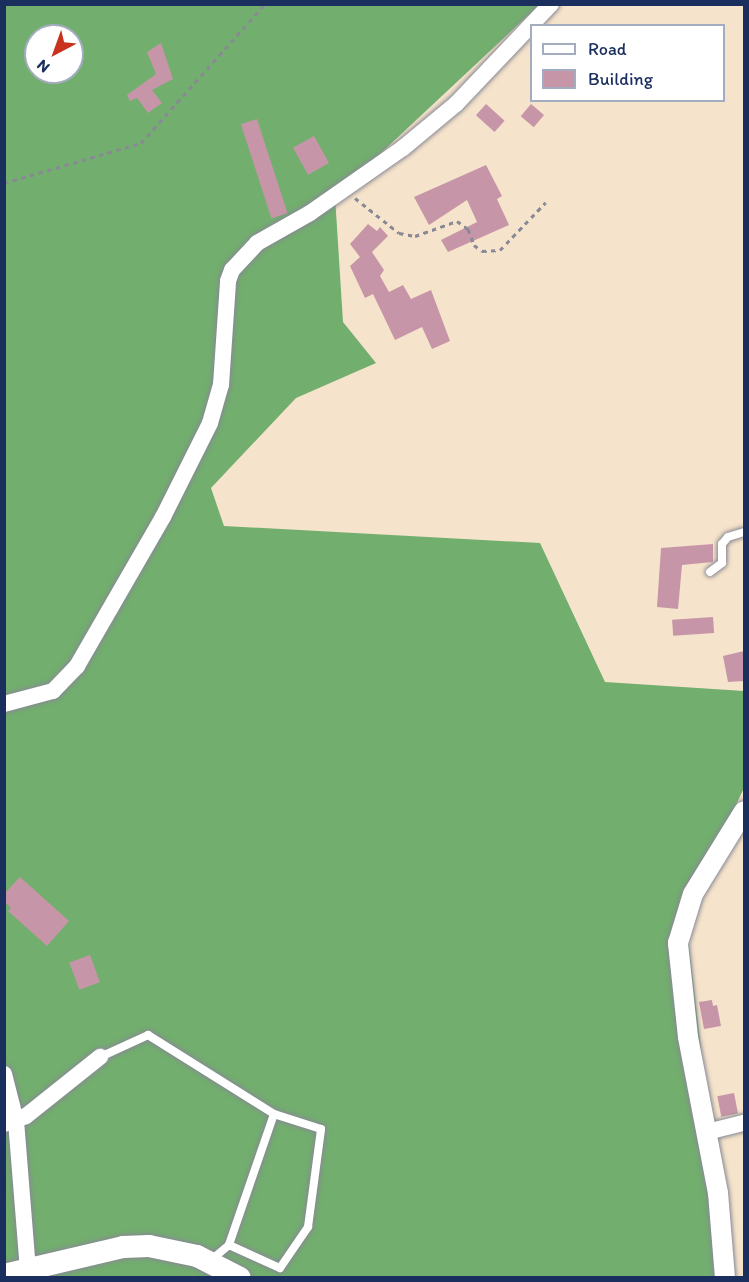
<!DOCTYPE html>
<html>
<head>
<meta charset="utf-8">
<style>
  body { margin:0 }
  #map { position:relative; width:749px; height:1282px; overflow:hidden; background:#f6e3cb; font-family:Itim,sans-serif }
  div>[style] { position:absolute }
  .forest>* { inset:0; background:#72ae6e }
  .building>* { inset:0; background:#c795a8; transform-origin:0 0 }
  .path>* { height:3px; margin-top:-1.5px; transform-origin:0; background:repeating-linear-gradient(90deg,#888994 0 4.5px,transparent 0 9px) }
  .roads { filter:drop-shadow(0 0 2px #888994) drop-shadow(0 0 2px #888994) }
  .service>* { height:8px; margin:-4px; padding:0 4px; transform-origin:4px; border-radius:4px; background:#fff }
  .minor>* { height:16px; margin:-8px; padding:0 8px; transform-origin:8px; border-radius:8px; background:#fff }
  .tertiary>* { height:20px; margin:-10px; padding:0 10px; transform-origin:10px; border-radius:10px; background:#fff }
  .secondary>* { height:22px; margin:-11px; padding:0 11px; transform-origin:11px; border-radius:11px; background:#fff }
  span { translate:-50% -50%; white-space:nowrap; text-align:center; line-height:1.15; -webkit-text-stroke:4.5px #fff; paint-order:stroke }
  .frame { position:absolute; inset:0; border:6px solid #1b2f5e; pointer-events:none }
  .legend { position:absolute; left:530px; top:24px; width:195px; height:78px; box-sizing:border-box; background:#fff; border:2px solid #a4acbf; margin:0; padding:8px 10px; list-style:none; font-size:18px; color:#1b2f5e }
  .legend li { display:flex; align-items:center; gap:12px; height:30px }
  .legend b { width:30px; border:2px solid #a4acbf }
  .north { position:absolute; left:24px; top:24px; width:60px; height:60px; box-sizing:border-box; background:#fff; border:2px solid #a4acbf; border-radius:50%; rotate:221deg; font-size:16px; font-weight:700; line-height:24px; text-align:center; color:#1b2f5e }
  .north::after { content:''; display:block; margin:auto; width:21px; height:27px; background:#c8321e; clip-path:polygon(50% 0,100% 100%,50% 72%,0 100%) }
</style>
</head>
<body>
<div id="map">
  <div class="forest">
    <i style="clip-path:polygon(evenodd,5px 5px,539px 5px,335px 196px,343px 322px,376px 363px,296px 398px,211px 488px,224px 526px,540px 543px,605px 682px,744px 691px,744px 788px,685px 912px,719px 1202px,723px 1277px,5px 1278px,5px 5px,36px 36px,72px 36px,72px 72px,36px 72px,36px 36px)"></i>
  </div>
  <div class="building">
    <i style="clip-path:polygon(161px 43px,173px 79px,152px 90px,162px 103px,148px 113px,137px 98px,130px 101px,127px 95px,156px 74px,147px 52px)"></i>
    <i style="left:486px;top:104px;width:25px;height:15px;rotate:42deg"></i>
    <i style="left:531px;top:104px;width:17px;height:16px;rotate:40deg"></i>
    <i style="left:257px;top:119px;width:99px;height:17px;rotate:72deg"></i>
    <i style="left:314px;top:136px;width:31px;height:24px;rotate:61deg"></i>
    <i style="clip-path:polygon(486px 165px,502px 196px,497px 199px,509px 225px,448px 252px,441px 240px,477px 222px,467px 200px,429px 225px,414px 197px)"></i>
    <i style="clip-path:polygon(368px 224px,377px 231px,380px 227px,388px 236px,372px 252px,384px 270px,380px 276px,389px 292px,403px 285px,411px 299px,431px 290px,450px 341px,432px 349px,422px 327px,395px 340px,373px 294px,365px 298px,350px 266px,360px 257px,350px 244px)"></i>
    <i style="clip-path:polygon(713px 544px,713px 562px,682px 565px,678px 609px,657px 607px,661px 548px)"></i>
    <i style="left:713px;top:617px;width:16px;height:41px;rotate:86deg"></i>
    <i style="clip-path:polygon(744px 651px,744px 681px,728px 682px,723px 656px)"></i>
    <i style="clip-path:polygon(20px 877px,69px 921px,47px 946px,8px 911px,11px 908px,4px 901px,4px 894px)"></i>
    <i style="left:90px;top:955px;width:29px;height:22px;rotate:70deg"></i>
    <i style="clip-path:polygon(712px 1000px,713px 1006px,717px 1005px,721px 1026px,704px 1029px,699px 1002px)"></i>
    <i style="left:734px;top:1093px;width:21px;height:17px;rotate:79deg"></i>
  </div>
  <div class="path">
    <i style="left:4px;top:183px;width:143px;rotate:-16.3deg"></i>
    <i style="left:141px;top:143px;width:186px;rotate:-48.3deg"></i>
    <i style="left:355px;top:198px;width:56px;rotate:38.5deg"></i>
    <i style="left:399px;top:233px;width:16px;rotate:11deg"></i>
    <i style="left:415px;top:236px;width:45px;rotate:-19.7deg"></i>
    <i style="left:457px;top:221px;width:14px;rotate:36deg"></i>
    <i style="left:468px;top:229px;width:17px;rotate:69deg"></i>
    <i style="left:474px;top:245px;width:10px;rotate:37deg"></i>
    <i style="left:482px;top:251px;width:18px;rotate:-3deg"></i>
    <i style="left:500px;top:250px;width:66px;rotate:-46.2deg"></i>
  </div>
  <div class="roads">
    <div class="service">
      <i style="left:710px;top:572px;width:15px;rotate:-37deg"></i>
      <i style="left:722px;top:563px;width:19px;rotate:-90deg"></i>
      <i style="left:722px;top:544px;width:9px;rotate:-49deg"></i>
      <i style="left:728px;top:537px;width:17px;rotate:-17deg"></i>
      <i style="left:98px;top:1058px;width:55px;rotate:-24.7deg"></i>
      <i style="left:148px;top:1035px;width:149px;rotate:32.1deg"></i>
      <i style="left:274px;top:1114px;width:139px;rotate:109deg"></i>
      <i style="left:229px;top:1245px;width:23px;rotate:140deg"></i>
      <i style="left:229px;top:1245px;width:56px;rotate:24.3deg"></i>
      <i style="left:280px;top:1268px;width:50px;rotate:-55.7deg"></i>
      <i style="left:308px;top:1227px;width:99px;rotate:-82.4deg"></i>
      <i style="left:321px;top:1129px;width:49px;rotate:-162.3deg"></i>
    </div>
    <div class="minor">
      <i style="left:4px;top:704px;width:51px;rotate:-14.9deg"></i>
      <i style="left:53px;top:691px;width:35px;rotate:-46deg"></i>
      <i style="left:77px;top:666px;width:172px;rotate:-60deg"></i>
      <i style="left:163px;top:517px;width:105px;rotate:-63.4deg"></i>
      <i style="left:210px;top:423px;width:40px;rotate:-74deg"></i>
      <i style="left:221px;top:385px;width:104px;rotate:-86.1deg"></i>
      <i style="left:228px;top:281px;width:12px;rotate:-70deg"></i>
      <i style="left:232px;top:270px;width:37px;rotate:-47deg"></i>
      <i style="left:257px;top:243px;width:61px;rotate:-29.5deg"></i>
      <i style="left:310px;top:213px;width:113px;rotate:-35deg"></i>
      <i style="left:403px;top:148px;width:69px;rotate:-39.7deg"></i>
      <i style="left:456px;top:104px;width:138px;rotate:-46.5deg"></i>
      <i style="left:4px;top:1074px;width:49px;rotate:75.7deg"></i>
      <i style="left:16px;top:1121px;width:148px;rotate:85.4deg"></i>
      <i style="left:4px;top:1124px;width:23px;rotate:-20deg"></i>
      <i style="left:26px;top:1116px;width:95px;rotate:-38.6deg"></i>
      <i style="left:707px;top:1132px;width:38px;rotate:-14deg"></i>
    </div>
    <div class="tertiary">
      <i style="left:725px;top:1278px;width:85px;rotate:-94.7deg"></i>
      <i style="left:718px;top:1193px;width:159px;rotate:-100.9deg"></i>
      <i style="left:688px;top:1037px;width:95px;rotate:-96.1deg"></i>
      <i style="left:678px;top:943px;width:51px;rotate:-73deg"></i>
      <i style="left:693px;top:894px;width:97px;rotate:-58.4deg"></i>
    </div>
    <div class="secondary">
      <i style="left:4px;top:1275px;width:122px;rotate:-13.2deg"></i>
      <i style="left:123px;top:1247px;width:26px;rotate:-2deg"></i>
      <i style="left:149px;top:1246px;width:49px;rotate:11.8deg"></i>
      <i style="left:197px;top:1256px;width:48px;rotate:27.1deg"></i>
    </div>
  </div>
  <div class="frame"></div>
  <ul class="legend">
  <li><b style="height:8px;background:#fff"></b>Road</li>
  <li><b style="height:16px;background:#c795a8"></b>Building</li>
  </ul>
  <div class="north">N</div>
</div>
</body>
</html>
